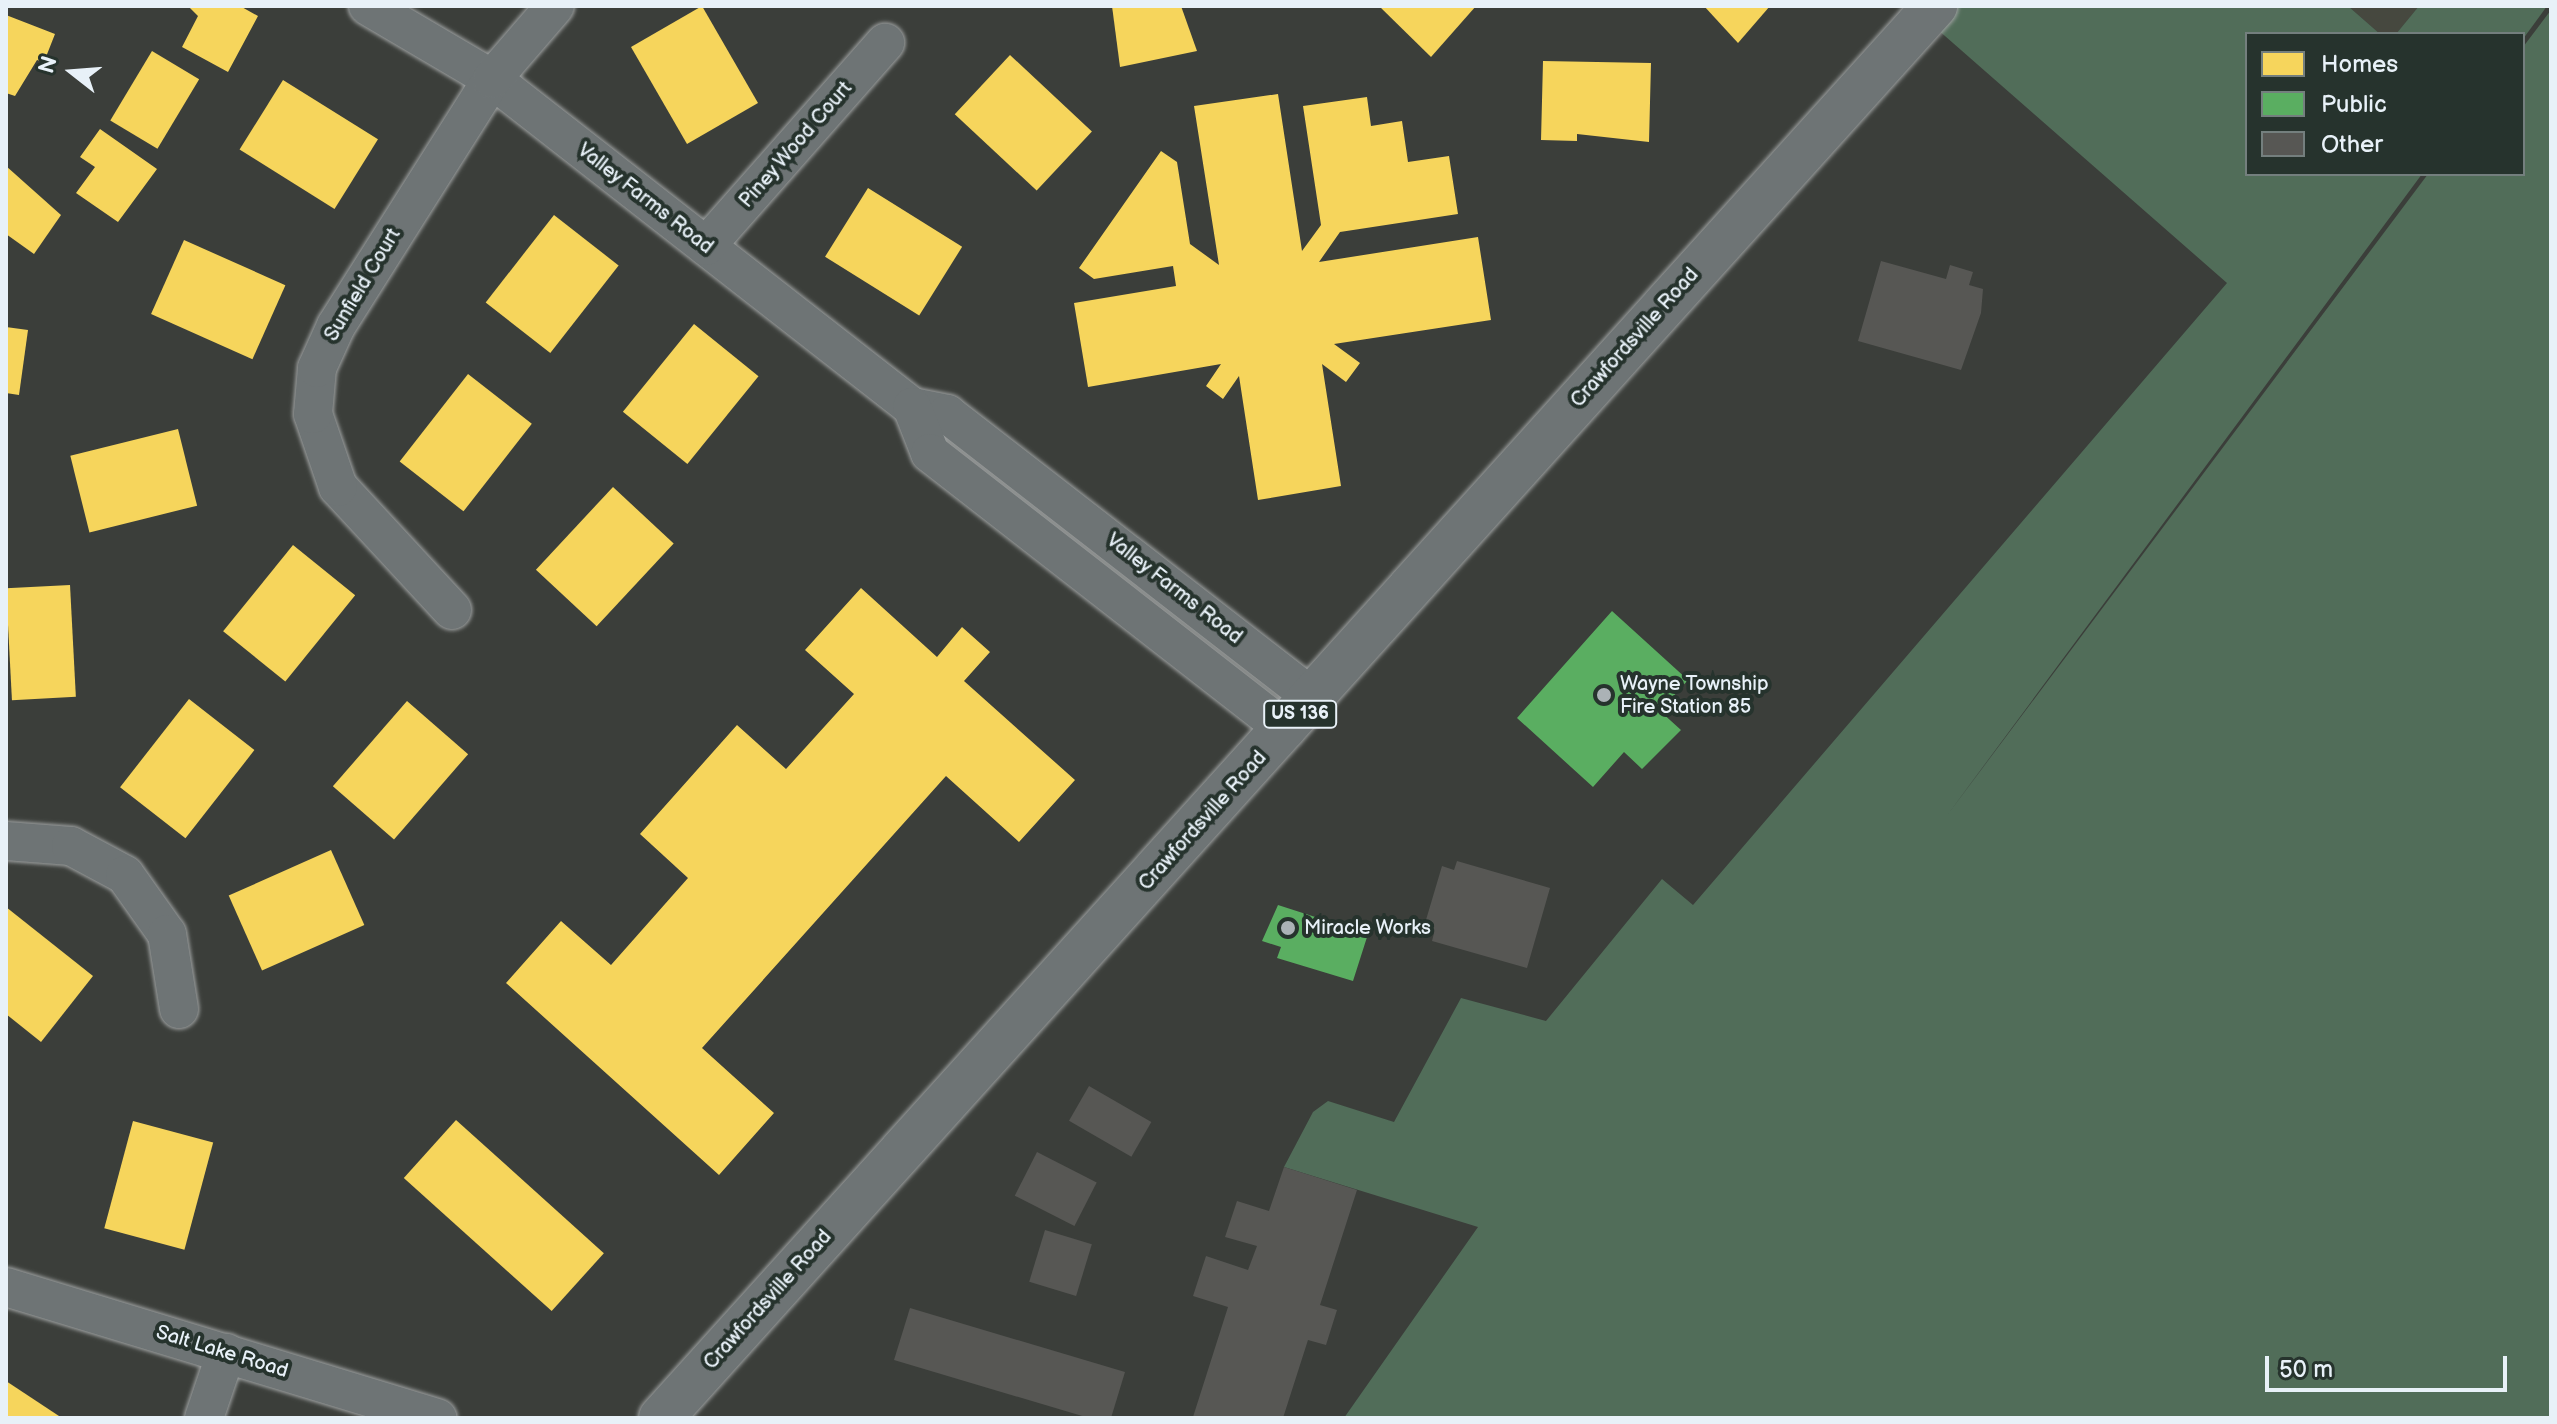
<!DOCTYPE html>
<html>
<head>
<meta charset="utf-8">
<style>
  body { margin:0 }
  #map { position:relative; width:2557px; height:1424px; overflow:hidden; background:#3b3e3a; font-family:"Balsamiq Sans",sans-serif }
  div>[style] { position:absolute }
  .built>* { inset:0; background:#46483f }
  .green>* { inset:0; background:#516d59 }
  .homes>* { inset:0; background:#f6d55c; transform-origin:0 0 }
  .public>* { inset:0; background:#5aae61 }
  .building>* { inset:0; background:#575754; transform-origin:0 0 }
  .roads { filter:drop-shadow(0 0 2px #9da0a0) drop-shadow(0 0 2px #9da0a0) }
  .street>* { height:38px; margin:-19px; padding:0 19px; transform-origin:19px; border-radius:19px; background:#6e7475 }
  .primary>* { height:44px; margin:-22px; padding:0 22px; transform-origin:22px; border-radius:22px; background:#6e7475 }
  .dots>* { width:22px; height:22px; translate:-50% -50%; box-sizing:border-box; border:4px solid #26332d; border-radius:50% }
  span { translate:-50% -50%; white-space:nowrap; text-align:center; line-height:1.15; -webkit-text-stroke:8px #26332d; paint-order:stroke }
  .shield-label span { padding:2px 6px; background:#26332d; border:2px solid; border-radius:6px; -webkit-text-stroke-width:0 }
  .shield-label { font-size:18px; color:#e8f1f8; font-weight:700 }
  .street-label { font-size:20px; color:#e8f1f8 }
  .poi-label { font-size:20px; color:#e8f1f8 }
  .left { translate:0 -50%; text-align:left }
  .frame { position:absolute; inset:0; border:8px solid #e8f1f8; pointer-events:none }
  .legend { position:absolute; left:2245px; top:32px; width:280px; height:144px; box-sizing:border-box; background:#26332d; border:2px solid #747f7e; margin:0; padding:10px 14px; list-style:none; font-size:24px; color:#e8f1f8 }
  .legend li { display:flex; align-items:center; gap:16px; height:40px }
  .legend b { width:40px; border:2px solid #747f7e }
  .north { position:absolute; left:32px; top:32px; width:80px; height:80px; -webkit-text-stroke:6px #26332d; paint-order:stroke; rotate:287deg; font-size:22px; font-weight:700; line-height:32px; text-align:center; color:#e8f1f8 }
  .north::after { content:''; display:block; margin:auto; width:28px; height:36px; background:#e8f1f8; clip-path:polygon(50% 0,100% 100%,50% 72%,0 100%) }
  .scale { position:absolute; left:2265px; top:1356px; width:242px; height:36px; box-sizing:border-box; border:4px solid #e8f1f8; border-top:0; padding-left:10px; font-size:24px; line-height:28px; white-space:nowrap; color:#e8f1f8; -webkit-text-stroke:6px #26332d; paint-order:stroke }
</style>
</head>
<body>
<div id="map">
  <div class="built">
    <i style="clip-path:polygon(2348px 6px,2419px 6px,2396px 34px,2380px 34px)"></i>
  </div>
  <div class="green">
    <i style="clip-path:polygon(1943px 6px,2348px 6px,2380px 34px,2247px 34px,2247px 174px,2422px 174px,1948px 814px,2428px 174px,2523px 174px,2523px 47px,2551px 10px,2551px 1418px,1344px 1418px,1478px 1227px,1284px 1167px,1313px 1112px,1328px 1101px,1394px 1122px,1461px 998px,1546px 1021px,1662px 879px,1693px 905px,2227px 283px,1929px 22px)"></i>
    <i style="clip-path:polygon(2419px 6px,2547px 6px,2523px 39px,2396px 34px)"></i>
  </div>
  <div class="homes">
    <i style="clip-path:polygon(188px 6px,240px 6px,258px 16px,228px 72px,182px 47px,198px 16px)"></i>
    <i style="left:702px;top:6px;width:112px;height:82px;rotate:60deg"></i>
    <i style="clip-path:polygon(1112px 6px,1181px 6px,1197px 51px,1120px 67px)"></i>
    <i style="clip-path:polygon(1379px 6px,1476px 6px,1431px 57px)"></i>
    <i style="clip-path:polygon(1704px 6px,1770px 6px,1738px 43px)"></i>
    <i style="clip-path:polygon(6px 15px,55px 34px,44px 62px,37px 60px,15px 96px,6px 93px)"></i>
    <i style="left:152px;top:51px;width:55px;height:81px;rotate:31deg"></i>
    <i style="left:1010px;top:55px;width:112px;height:81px;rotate:43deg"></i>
    <i style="clip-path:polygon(1543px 61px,1651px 63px,1649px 142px,1577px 134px,1577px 141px,1541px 140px)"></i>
    <i style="left:283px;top:80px;width:112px;height:82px;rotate:32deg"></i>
    <i style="clip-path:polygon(1278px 94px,1302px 251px,1321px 225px,1303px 106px,1367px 97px,1371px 126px,1402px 121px,1408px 162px,1449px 156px,1458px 214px,1340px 232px,1319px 262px,1478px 237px,1491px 320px,1334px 344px,1360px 363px,1346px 382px,1322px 364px,1341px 486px,1258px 500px,1239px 376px,1223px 399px,1206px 386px,1221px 364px,1088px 387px,1074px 303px,1176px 286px,1173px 266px,1094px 279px,1079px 268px,1161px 151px,1177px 162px,1190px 244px,1219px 265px,1194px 106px)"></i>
    <i style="clip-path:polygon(100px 129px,157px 169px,118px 222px,76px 193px,95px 167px,80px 157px)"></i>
    <i style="clip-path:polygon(6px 166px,61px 215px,34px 254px,6px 234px)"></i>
    <i style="left:868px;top:188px;width:111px;height:81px;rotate:32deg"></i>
    <i style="left:554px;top:215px;width:82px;height:111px;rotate:38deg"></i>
    <i style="left:184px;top:240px;width:111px;height:81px;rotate:24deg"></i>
    <i style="left:694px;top:324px;width:83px;height:113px;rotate:39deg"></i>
    <i style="clip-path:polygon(6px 327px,28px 330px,19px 395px,6px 393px)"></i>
    <i style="left:468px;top:374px;width:81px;height:111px;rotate:38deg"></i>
    <i style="left:178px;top:429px;width:79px;height:111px;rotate:76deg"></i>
    <i style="left:613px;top:487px;width:83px;height:113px;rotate:43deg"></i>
    <i style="left:293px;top:545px;width:80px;height:111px;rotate:39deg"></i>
    <i style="left:70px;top:585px;width:112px;height:64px;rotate:87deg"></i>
    <i style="clip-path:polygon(861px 588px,937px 657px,962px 627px,990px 652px,964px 681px,1075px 780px,1019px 842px,946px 776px,702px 1048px,774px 1113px,719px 1175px,506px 983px,561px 921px,611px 965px,688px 878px,640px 834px,737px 725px,786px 769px,854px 694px,805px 650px)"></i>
    <i style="left:189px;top:699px;width:83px;height:112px;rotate:38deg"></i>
    <i style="left:407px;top:701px;width:81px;height:113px;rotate:41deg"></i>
    <i style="left:331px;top:850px;width:82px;height:112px;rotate:66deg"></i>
    <i style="clip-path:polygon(6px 907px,93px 976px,41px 1042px,6px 1014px)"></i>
    <i style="left:456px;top:1120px;width:199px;height:78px;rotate:42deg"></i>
    <i style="left:133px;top:1121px;width:83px;height:111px;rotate:15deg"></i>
    <i style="clip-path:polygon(6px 1381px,62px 1418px,6px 1418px)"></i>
  </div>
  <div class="public">
    <i style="clip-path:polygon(1612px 611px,1688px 680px,1660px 711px,1681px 730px,1642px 769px,1624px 752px,1593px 787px,1517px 718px)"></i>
    <i style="clip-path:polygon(1278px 905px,1368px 934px,1353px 981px,1277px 958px,1281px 947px,1262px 941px)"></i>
  </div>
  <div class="building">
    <i style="clip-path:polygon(1881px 261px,1946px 279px,1950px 265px,1973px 272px,1969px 285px,1983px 289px,1981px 313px,1961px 370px,1858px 341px)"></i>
    <i style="clip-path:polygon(1457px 861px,1550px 888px,1527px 968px,1432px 941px,1434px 933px,1423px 930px,1442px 866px,1454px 870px)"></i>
    <i style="left:1089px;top:1086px;width:72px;height:40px;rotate:30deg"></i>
    <i style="left:1037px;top:1152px;width:67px;height:49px;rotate:27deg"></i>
    <i style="clip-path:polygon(1284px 1167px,1357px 1190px,1320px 1305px,1337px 1310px,1326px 1345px,1308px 1340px,1283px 1418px,1193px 1417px,1228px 1307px,1193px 1296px,1206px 1256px,1248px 1270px,1257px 1246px,1225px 1237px,1237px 1201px,1269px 1211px)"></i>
    <i style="left:1045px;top:1230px;width:49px;height:54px;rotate:17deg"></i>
    <i style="clip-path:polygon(910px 1308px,1125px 1372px,1111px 1418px,1089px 1418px,894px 1360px)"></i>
  </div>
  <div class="roads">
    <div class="street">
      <i style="left:368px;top:6px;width:144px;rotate:30.5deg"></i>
      <i style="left:492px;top:79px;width:533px;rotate:37.99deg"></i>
      <i style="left:912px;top:407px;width:36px;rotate:11deg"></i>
      <i style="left:947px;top:414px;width:465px;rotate:37.8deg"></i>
      <i style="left:706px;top:246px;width:271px;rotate:-48.6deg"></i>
      <i style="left:912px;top:407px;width:49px;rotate:68.6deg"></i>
      <i style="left:930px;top:453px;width:451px;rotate:37.9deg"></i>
      <i style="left:452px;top:610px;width:168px;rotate:-132.8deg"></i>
      <i style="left:338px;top:487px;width:77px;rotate:-108.9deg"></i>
      <i style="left:313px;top:414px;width:46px;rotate:-85deg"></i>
      <i style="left:317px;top:368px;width:46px;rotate:-65.7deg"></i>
      <i style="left:336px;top:326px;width:292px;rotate:-57.7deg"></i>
      <i style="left:492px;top:79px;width:96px;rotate:-49.2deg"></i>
      <i style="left:6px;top:841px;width:65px;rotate:4.4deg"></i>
      <i style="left:71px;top:846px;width:61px;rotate:28.2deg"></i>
      <i style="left:125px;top:875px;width:72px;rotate:54.6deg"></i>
      <i style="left:167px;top:934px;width:76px;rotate:80.9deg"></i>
      <i style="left:6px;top:1287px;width:451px;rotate:16.9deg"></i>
      <i style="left:204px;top:1418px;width:69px;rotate:-71.3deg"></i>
    </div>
    <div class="primary">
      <i style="left:661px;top:1418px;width:1902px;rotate:-47.94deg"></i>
    </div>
  </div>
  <div class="dots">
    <i style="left:1604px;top:695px;background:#abb2b6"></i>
    <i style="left:1288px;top:928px;background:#abb2b6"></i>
  </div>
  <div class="shield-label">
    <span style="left:1300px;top:714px">US 136</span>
  </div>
  <div class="street-label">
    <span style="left:796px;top:145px;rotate:-49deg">Piney Wood Court</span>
    <span style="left:645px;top:199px;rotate:38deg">Valley Farms Road</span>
    <span style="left:363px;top:285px;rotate:-59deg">Sunfield Court</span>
    <span style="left:1635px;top:338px;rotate:-48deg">Crawfordsville Road</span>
    <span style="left:1174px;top:589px;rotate:38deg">Valley Farms Road</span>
    <span style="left:1203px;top:821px;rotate:-48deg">Crawfordsville Road</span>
    <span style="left:768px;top:1300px;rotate:-48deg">Crawfordsville Road</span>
    <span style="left:222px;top:1352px;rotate:17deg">Salt Lake Road</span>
  </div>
  <div class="poi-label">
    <span class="left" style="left:1620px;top:696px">Wayne Township<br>Fire Station 85</span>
    <span class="left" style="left:1304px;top:928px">Miracle Works</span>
  </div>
  <div class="frame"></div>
  <ul class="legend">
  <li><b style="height:22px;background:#f6d55c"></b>Homes</li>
  <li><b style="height:22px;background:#5aae61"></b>Public</li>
  <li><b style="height:22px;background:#575754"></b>Other</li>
  </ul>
  <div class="north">N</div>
  <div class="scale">50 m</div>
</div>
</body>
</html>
